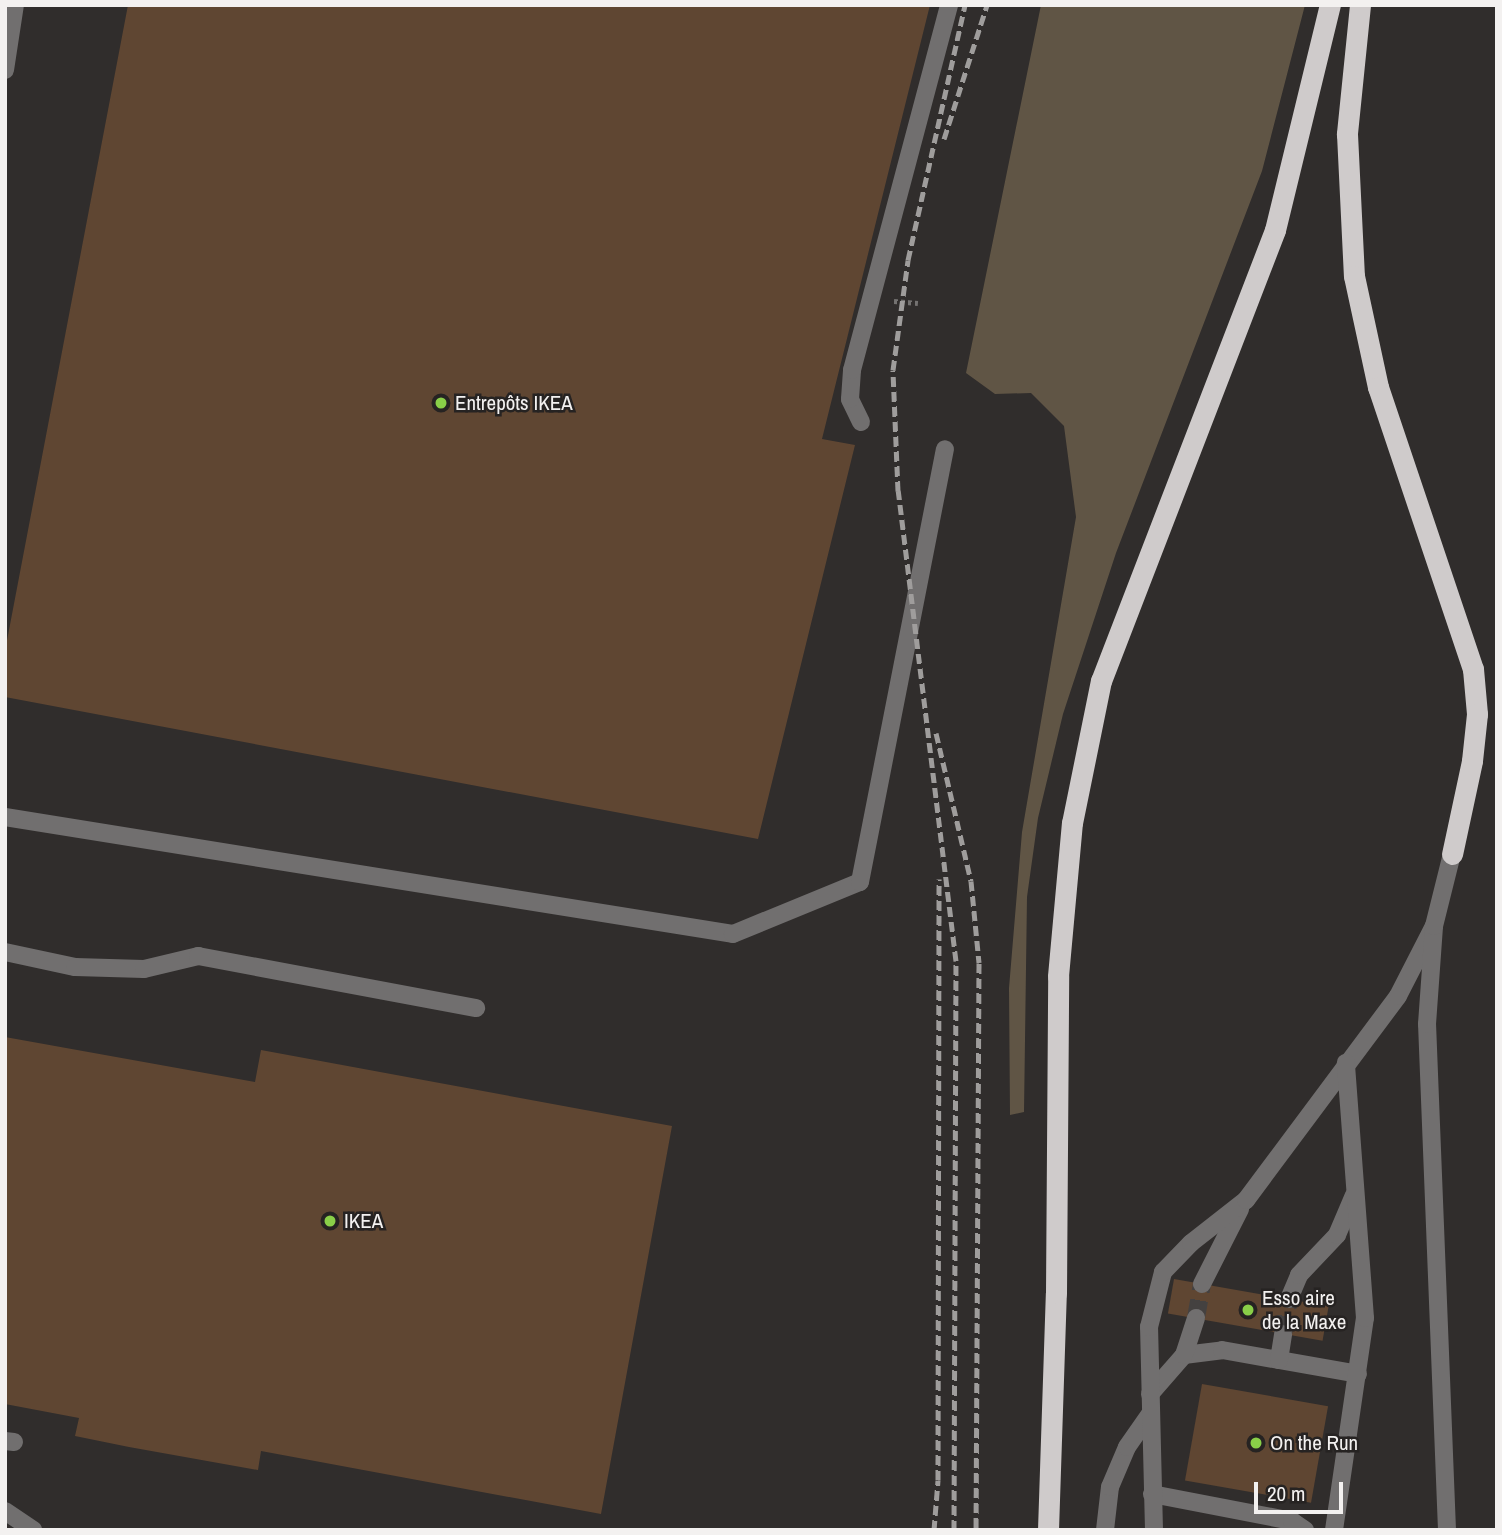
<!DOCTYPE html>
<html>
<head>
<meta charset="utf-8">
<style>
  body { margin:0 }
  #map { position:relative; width:1502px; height:1535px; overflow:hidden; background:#302d2c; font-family:"Archivo Narrow",sans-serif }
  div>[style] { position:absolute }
  .green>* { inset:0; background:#605545 }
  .building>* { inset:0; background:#5f4632; transform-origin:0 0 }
  .minor-tunnel>* { height:18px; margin-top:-9px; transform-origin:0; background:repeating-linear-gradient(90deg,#444140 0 18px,transparent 0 27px) }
  .path>* { height:4.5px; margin-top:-2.25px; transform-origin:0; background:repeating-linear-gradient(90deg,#747271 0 3.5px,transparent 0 7px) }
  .minor>* { height:18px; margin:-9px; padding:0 9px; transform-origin:9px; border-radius:9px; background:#716f6f }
  .highway>* { height:21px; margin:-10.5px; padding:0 10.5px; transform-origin:10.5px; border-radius:10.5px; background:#cfcbcb }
  .rail>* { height:5px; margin-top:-2.5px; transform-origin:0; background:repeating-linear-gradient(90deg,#9f9d9c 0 10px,transparent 0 15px) }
  .dots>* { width:19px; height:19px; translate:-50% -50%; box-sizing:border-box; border:4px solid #262322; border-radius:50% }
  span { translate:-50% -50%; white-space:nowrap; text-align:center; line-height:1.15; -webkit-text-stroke:5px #262322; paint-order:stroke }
  .poi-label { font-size:21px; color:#f3f1f0 }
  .left { translate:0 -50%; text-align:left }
  .frame { position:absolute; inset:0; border:7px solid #f3f1f0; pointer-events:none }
  .scale { position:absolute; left:1254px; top:1482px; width:89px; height:32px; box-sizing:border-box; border:4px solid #f3f1f0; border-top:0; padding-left:9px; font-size:21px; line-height:24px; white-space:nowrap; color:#f3f1f0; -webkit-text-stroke:5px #262322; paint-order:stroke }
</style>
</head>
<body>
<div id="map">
  <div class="green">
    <i style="clip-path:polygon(1041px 5px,1305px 5px,1262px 171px,1116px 553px,1063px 714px,1038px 818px,1027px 897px,1024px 1112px,1010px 1115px,1009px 988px,1022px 832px,1076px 517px,1064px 426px,1031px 393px,995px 394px,966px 373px)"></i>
  </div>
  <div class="building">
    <i style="clip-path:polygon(128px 5px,930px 5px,822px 439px,855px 445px,758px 839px,5px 697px,5px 651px)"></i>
    <i style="clip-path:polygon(5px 1037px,255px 1082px,261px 1050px,672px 1126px,601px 1514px,261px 1451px,258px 1470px,129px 1447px,75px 1436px,79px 1418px,5px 1404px)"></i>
    <i style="left:1174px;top:1279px;width:157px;height:35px;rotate:10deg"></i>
    <i style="left:1202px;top:1384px;width:128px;height:98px;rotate:10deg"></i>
  </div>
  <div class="minor-tunnel">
    <i style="left:1196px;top:1318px;width:35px;rotate:-80deg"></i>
    <i style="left:1283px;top:1334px;width:36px;rotate:-80deg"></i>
  </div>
  <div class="path">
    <i style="left:894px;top:301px;width:24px;rotate:5deg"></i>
  </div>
  <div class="minor">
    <i style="left:5px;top:70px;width:66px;rotate:-81.3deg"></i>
    <i style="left:861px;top:422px;width:25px;rotate:-116deg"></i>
    <i style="left:850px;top:399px;width:29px;rotate:-86deg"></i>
    <i style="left:852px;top:370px;width:378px;rotate:-75.1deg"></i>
    <i style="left:5px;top:817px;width:737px;rotate:9.13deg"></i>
    <i style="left:733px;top:934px;width:137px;rotate:-22.3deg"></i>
    <i style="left:860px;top:882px;width:441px;rotate:-78.9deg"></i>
    <i style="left:5px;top:952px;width:72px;rotate:12.1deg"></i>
    <i style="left:75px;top:967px;width:69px;rotate:1.7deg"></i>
    <i style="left:144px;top:969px;width:56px;rotate:-13.5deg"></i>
    <i style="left:198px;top:956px;width:283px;rotate:10.6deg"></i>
    <i style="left:1202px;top:1284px;width:84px;rotate:-63.1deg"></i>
    <i style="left:1289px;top:1299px;width:26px;rotate:-67deg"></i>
    <i style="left:1299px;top:1275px;width:55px;rotate:-46.5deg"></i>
    <i style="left:1337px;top:1235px;width:43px;rotate:-67deg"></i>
    <i style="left:1184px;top:1355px;width:38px;rotate:-7deg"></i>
    <i style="left:1222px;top:1350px;width:138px;rotate:10deg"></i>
    <i style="left:1279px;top:1360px;width:26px;rotate:-81deg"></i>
    <i style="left:1150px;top:1394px;width:52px;rotate:-48.9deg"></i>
    <i style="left:1184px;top:1355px;width:39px;rotate:-72deg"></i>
    <i style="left:5px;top:1441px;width:9px;rotate:6deg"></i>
    <i style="left:1152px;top:1494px;width:143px;rotate:10.9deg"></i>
    <i style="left:1292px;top:1521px;width:16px;rotate:35deg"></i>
    <i style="left:5px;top:1511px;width:34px;rotate:34deg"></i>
    <i style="left:1105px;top:1530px;width:43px;rotate:-83.4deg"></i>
    <i style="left:1110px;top:1487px;width:43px;rotate:-67deg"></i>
    <i style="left:1127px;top:1447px;width:40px;rotate:-55.1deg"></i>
    <i style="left:1154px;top:1530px;width:203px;rotate:-91.4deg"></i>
    <i style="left:1149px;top:1327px;width:57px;rotate:-75.7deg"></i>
    <i style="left:1163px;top:1272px;width:40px;rotate:-46deg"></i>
    <i style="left:1191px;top:1243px;width:70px;rotate:-38deg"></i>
    <i style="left:1246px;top:1200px;width:254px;rotate:-53.3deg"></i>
    <i style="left:1398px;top:996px;width:79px;rotate:-62.8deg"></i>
    <i style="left:1334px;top:1530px;width:214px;rotate:-81.7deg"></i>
    <i style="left:1365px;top:1318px;width:256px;rotate:-94.3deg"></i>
    <i style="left:1447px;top:1530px;width:506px;rotate:-92.26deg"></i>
    <i style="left:1427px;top:1024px;width:98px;rotate:-85.9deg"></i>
    <i style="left:1434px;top:926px;width:74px;rotate:-76deg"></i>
  </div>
  <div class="highway">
    <i style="left:1360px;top:5px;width:130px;rotate:95.8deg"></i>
    <i style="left:1347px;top:134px;width:142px;rotate:87.2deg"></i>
    <i style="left:1354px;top:276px;width:114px;rotate:77.8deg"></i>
    <i style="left:1378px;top:387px;width:298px;rotate:71.4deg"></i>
    <i style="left:1473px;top:669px;width:45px;rotate:84.9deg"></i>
    <i style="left:1477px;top:714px;width:47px;rotate:96.1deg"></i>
    <i style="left:1472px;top:761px;width:95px;rotate:102.1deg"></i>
    <i style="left:1048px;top:1530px;width:237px;rotate:-88.1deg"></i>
    <i style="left:1056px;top:1293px;width:317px;rotate:-89.6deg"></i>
    <i style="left:1058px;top:976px;width:154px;rotate:-84.8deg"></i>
    <i style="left:1072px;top:823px;width:145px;rotate:-78.5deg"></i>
    <i style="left:1101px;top:681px;width:483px;rotate:-68.9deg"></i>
    <i style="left:1275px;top:230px;width:232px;rotate:-76.3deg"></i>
  </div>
  <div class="rail">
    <i style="left:944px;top:139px;width:141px;rotate:-72.2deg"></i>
    <i style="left:936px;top:733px;width:152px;rotate:76.7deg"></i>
    <i style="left:971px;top:881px;width:82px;rotate:84.4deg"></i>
    <i style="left:979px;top:963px;width:567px;rotate:90.3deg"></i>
    <i style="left:934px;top:1530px;width:50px;rotate:-85.4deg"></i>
    <i style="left:938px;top:1480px;width:601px;rotate:-89.9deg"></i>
    <i style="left:954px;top:1530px;width:569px;rotate:-89.8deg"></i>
    <i style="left:956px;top:961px;width:474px;rotate:-97deg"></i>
    <i style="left:898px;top:491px;width:121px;rotate:-92.4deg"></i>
    <i style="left:893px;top:370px;width:111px;rotate:-82.2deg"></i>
    <i style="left:908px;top:260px;width:261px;rotate:-77.4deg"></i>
  </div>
  <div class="dots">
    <i style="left:441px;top:403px;background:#89cf48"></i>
    <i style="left:330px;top:1221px;background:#89cf48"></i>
    <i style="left:1248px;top:1310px;background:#89cf48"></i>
    <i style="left:1256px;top:1443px;background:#89cf48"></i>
  </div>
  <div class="poi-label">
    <span class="left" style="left:455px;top:403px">Entrepôts IKEA</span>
    <span class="left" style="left:344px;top:1221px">IKEA</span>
    <span class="left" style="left:1262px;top:1310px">Esso aire<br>de la Maxe</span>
    <span class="left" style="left:1270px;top:1443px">On the Run</span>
  </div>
  <div class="frame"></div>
  <div class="scale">20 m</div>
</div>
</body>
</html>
